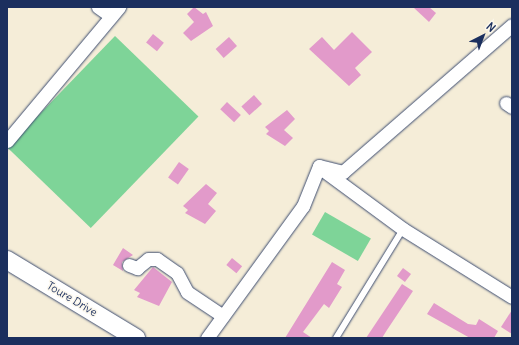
<!DOCTYPE html>
<html>
<head>
<meta charset="utf-8">
<style>
  body { margin:0 }
  #map { position:relative; width:519px; height:345px; overflow:hidden; background:#f5edd8; font-family:Delius,sans-serif }
  div>[style] { position:absolute }
  .green>* { inset:0; background:#7ed498; transform-origin:0 0 }
  .building>* { inset:0; background:#e29aca; transform-origin:0 0 }
  .roads { filter:drop-shadow(0 0 1px #3c4c70) drop-shadow(0 0 1px #3c4c70) }
  .lane>* { height:6px; margin:-3px; padding:0 3px; transform-origin:3px; border-radius:3px; background:#fff }
  .street>* { height:13px; margin:-6.5px; padding:0 6.5px; transform-origin:6.5px; border-radius:6.5px; background:#fff }
  .secondary>* { height:18px; margin:-9px; padding:0 9px; transform-origin:9px; border-radius:9px; background:#fff }
  span { translate:-50% -50%; white-space:nowrap; text-align:center; line-height:1.15; -webkit-text-stroke:3px #fbf7ec; paint-order:stroke }
  .street-label { font-size:11px; color:#1b2f5e }
  .frame { position:absolute; inset:0; border:8px solid #1b2f5e; pointer-events:none }
  .north { position:absolute; left:463px; top:16px; width:40px; height:40px; -webkit-text-stroke:3px #fbf7ec; paint-order:stroke; rotate:42deg; font-size:11px; font-weight:700; line-height:16px; text-align:center; color:#1b2f5e }
  .north::after { content:''; display:block; margin:auto; width:14px; height:18px; background:#1b2f5e; clip-path:polygon(50% 0,100% 100%,50% 72%,0 100%) }
</style>
</head>
<body>
<div id="map">
  <div class="green">
    <i style="left:115px;top:36px;width:116px;height:155px;rotate:44deg"></i>
    <i style="left:325px;top:212px;width:53px;height:26px;rotate:30deg"></i>
  </div>
  <div class="building">
    <i style="clip-path:polygon(194px 7px,203px 14px,206px 12px,213px 26px,191px 41px,183px 33px,194px 22px,187px 14px)"></i>
    <i style="clip-path:polygon(413px 7px,429px 7px,436px 13px,429px 22px)"></i>
    <i style="clip-path:polygon(352px 32px,372px 52px,355px 68px,361px 75px,349px 86px,309px 49px,322px 37px,334px 50px)"></i>
    <i style="left:153px;top:34px;width:14px;height:11px;rotate:39deg"></i>
    <i style="left:229px;top:37px;width:12px;height:18px;rotate:48deg"></i>
    <i style="left:254px;top:95px;width:12px;height:17px;rotate:48deg"></i>
    <i style="left:227px;top:102px;width:19px;height:10px;rotate:43deg"></i>
    <i style="clip-path:polygon(287px 110px,295px 119px,284px 130px,293px 138px,285px 146px,266px 134px,269px 131px,265px 127px)"></i>
    <i style="left:179px;top:162px;width:12px;height:19px;rotate:35deg"></i>
    <i style="clip-path:polygon(206px 184px,217px 193px,208px 204px,216px 211px,205px 224px,185px 213px,188px 210px,183px 206px)"></i>
    <i style="clip-path:polygon(123px 248px,133px 255px,122px 262px,123px 271px,113px 265px)"></i>
    <i style="left:232px;top:258px;width:13px;height:9px;rotate:39deg"></i>
    <i style="clip-path:polygon(332px 262px,345px 270px,337px 284px,342px 287px,329px 308px,324px 304px,303px 332px,312px 338px,285px 338px)"></i>
    <i style="clip-path:polygon(153px 267px,172px 282px,159px 306px,137px 297px,140px 293px,134px 290px)"></i>
    <i style="left:403px;top:268px;width:10px;height:10px;rotate:37deg"></i>
    <i style="clip-path:polygon(402px 284px,413px 291px,387px 330px,382px 338px,366px 338px)"></i>
    <i style="clip-path:polygon(434px 303px,468px 324px,476px 325px,479px 319px,498px 331px,494px 338px,470px 338px,427px 314px)"></i>
    <i style="clip-path:polygon(512px 310px,512px 334px,501px 327px)"></i>
  </div>
  <div class="roads">
    <div class="lane">
      <i style="left:336px;top:338px;width:128px;rotate:-58.4deg"></i>
    </div>
    <div class="street">
      <i style="left:98px;top:7px;width:16px;rotate:35deg"></i>
      <i style="left:506px;top:103px;width:7px;rotate:34deg"></i>
      <i style="left:7px;top:141px;width:175px;rotate:-50.1deg"></i>
      <i style="left:323px;top:170px;width:99px;rotate:36.4deg"></i>
      <i style="left:403px;top:229px;width:128px;rotate:32deg"></i>
      <i style="left:129px;top:265px;width:9px;rotate:21deg"></i>
      <i style="left:137px;top:268px;width:14px;rotate:-39deg"></i>
      <i style="left:148px;top:259px;width:9px"></i>
      <i style="left:157px;top:259px;width:24px;rotate:35deg"></i>
      <i style="left:177px;top:273px;width:21px;rotate:62deg"></i>
      <i style="left:187px;top:292px;width:43px;rotate:33.7deg"></i>
      <i style="left:207px;top:338px;width:163px;rotate:-54deg"></i>
      <i style="left:303px;top:206px;width:43px;rotate:-68.2deg"></i>
      <i style="left:319px;top:166px;width:25px;rotate:14deg"></i>
      <i style="left:343px;top:172px;width:224px;rotate:-41deg"></i>
    </div>
    <div class="secondary">
      <i style="left:7px;top:260px;width:151px;rotate:31.2deg"></i>
    </div>
  </div>
  <div class="street-label">
    <span style="left:72px;top:299px;rotate:31deg">Toure Drive</span>
  </div>
  <div class="frame"></div>
  <div class="north">N</div>
</div>
</body>
</html>
